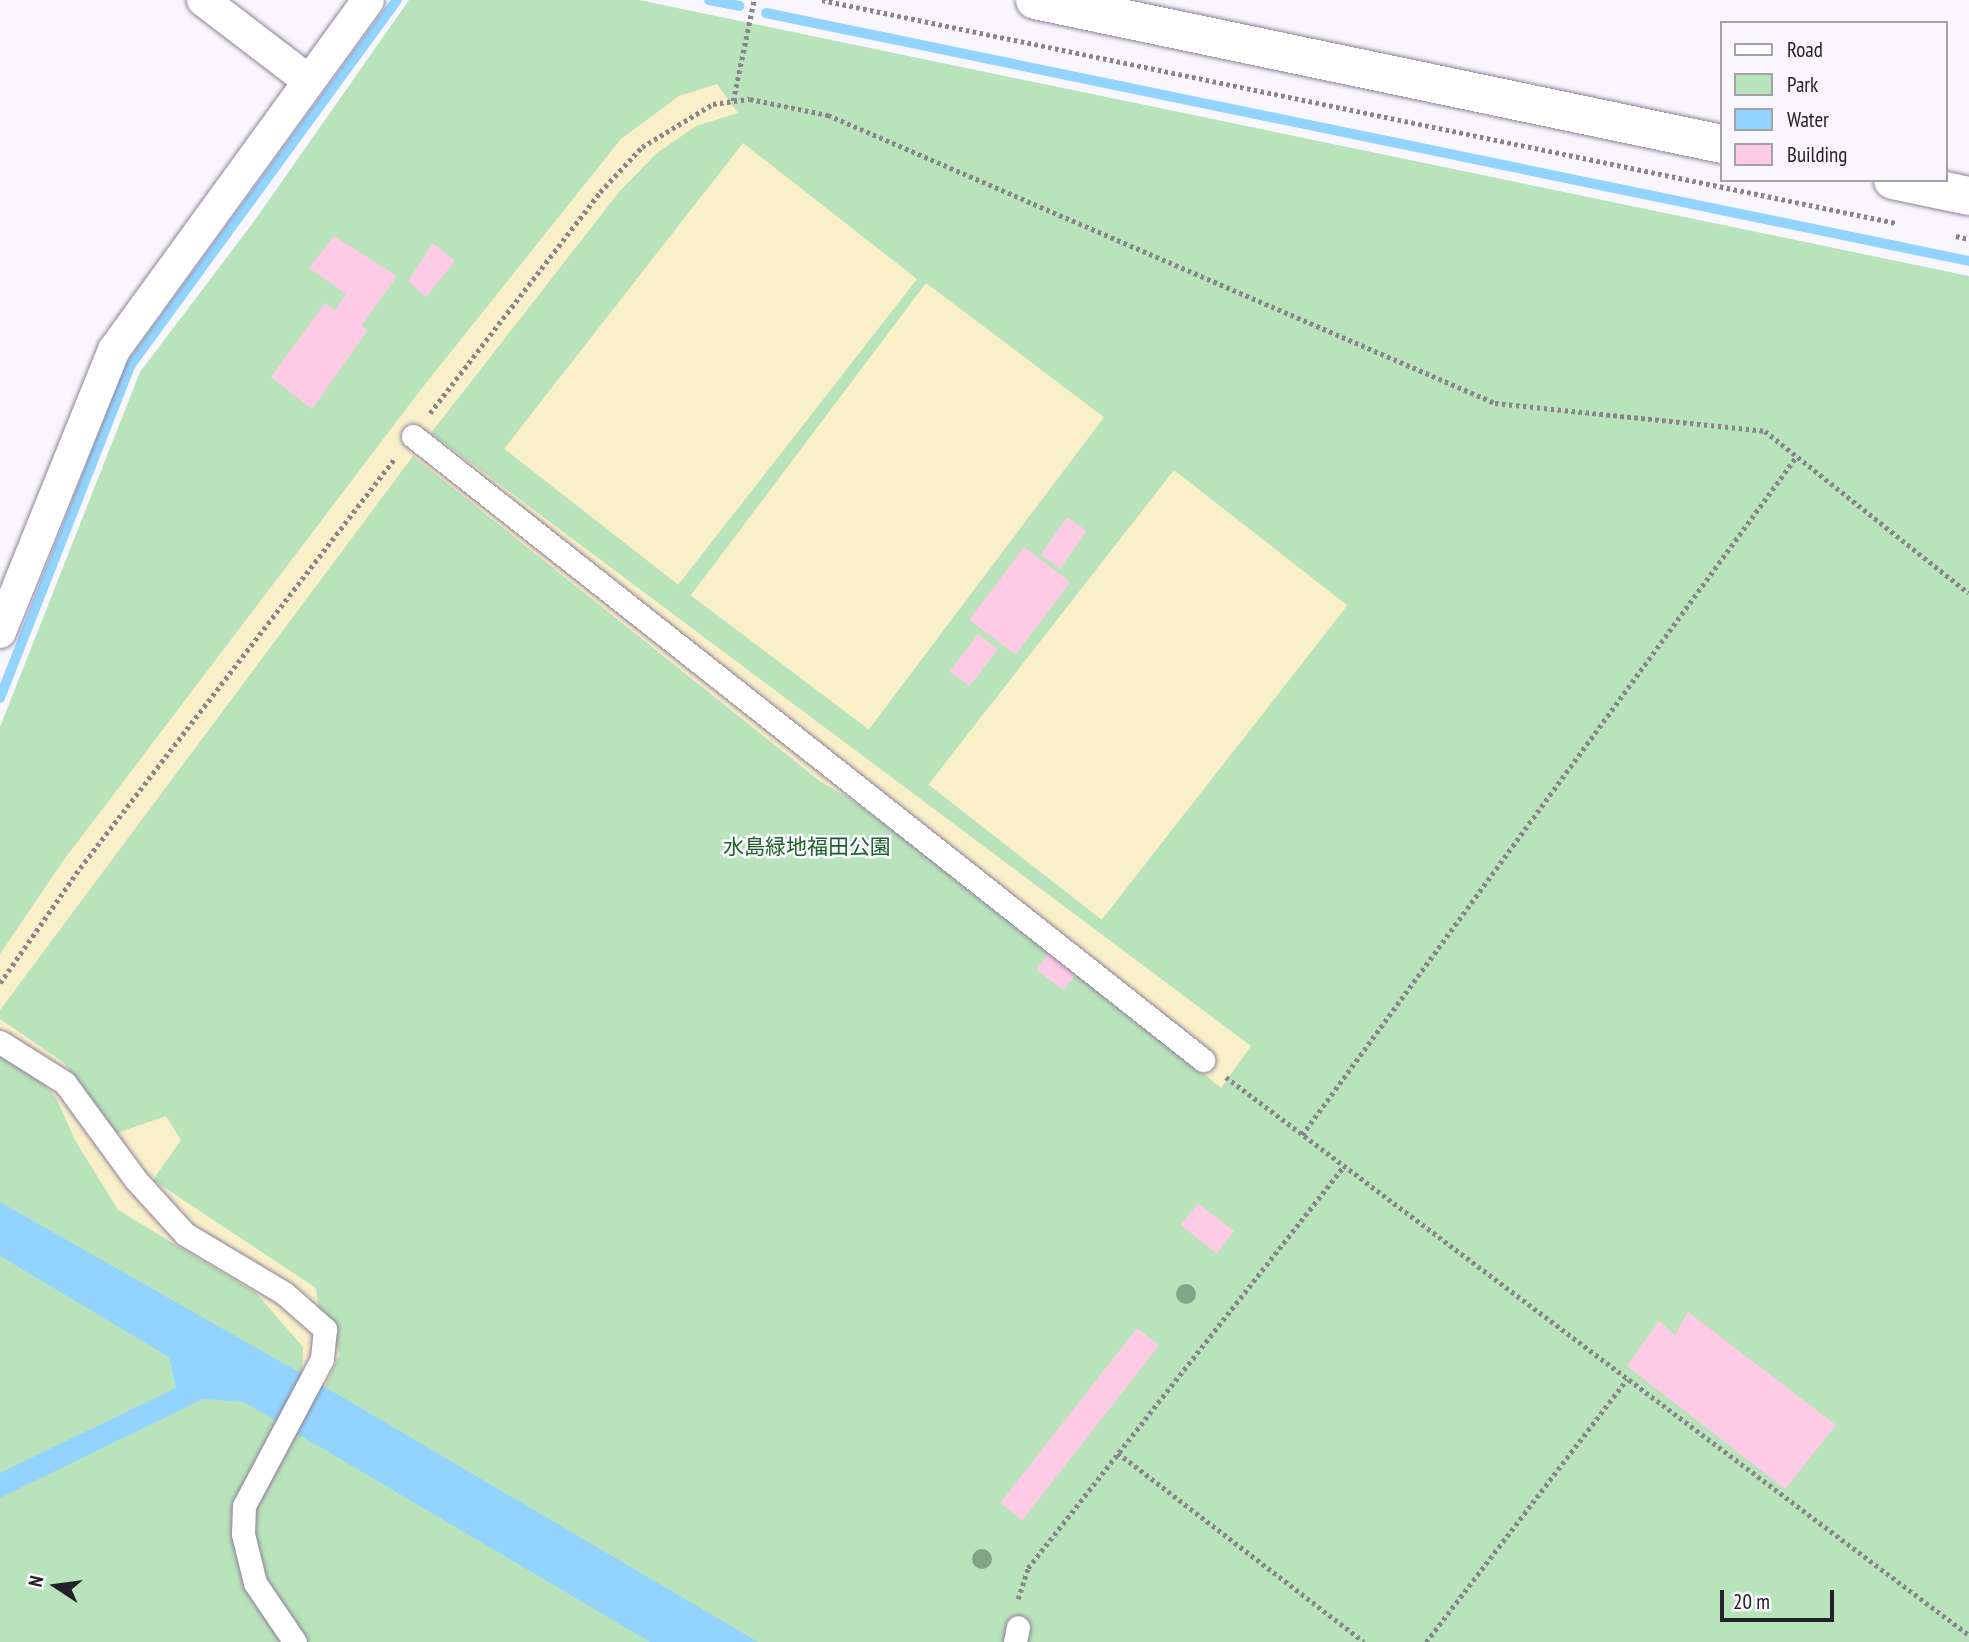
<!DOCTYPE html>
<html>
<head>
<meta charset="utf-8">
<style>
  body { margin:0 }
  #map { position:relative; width:1969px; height:1642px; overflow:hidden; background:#f9f7fd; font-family:"PT Sans Narrow","Noto Sans JP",sans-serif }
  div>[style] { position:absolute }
  .green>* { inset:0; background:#b9e3bb }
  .sand>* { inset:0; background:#f9efc9; transform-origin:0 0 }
  .water>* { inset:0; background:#93d4ff }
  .stream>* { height:10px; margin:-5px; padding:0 5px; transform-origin:5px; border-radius:5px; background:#93d4ff }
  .building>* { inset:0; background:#fecbe6; transform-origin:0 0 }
  .path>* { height:4.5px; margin-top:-2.25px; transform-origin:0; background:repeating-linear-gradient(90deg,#88858d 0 3.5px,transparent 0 7px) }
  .roads { filter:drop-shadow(0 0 2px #8d819a) drop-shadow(0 0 2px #8d819a) }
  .pedestrian>* { height:23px; margin:-11.5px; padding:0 11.5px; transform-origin:11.5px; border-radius:11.5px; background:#fff }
  .minor>* { height:32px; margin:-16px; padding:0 16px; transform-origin:16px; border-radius:16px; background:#fff }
  .tertiary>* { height:38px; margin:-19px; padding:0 19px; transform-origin:19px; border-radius:19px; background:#fff }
  .trees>* { width:20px; height:20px; margin:-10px; border-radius:50%; background:#7fa487 }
  span { translate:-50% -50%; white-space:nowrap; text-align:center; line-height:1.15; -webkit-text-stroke:5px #f9f7fd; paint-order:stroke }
  .park-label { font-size:21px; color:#1c6127 }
  .legend { position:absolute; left:1720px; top:21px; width:228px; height:161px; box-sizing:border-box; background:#f9f7fd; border:2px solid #a4a1a9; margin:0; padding:9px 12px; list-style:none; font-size:21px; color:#25212b }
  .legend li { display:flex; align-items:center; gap:14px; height:35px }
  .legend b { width:35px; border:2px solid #a4a1a9 }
  .north { position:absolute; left:21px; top:1551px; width:70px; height:70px; -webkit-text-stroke:5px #f9f7fd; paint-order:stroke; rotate:283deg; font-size:19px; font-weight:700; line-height:28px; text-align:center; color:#25212b }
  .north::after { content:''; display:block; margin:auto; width:24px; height:32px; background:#25212b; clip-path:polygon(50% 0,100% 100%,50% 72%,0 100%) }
  .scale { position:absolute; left:1720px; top:1590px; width:114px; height:32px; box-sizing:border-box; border:4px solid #25212b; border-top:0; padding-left:9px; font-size:21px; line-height:24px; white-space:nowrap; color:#25212b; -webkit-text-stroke:5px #f9f7fd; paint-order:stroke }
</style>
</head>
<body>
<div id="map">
  <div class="green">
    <i style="clip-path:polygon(409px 0,639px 0,1969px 276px,1969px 1642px,0 1642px,0 727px,140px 372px,252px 224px)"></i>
  </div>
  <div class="sand">
    <i style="clip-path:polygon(717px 84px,738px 113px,696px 126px,657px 153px,619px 192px,431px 433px,1251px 1046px,1221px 1088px,1079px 969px,852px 800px,821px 782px,413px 456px,0 1010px,0 954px,63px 861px,422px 388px,621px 139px,679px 96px)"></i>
    <i style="left:743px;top:143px;width:221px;height:388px;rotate:38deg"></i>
    <i style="left:926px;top:283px;width:223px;height:391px;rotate:37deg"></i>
    <i style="left:1174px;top:470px;width:220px;height:399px;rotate:38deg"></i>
    <i style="clip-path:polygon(0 1019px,63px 1062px,117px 1133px,166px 1116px,181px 1140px,153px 1180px,316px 1288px,319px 1311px,340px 1354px,325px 1387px,302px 1374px,303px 1347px,256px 1293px,118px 1210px,75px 1140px,56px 1098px,25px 1064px,0 1051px)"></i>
  </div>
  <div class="water">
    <i style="clip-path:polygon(0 1202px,325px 1387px,758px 1642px,650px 1642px,244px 1402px,203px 1399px,0 1498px,0 1473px,176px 1388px,169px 1357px,0 1256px)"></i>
  </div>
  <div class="stream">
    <i style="left:709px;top:0;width:31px;rotate:11deg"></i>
    <i style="left:766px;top:13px;width:1228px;rotate:11.65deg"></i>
    <i style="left:0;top:698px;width:357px;rotate:-68.6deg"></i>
    <i style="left:130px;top:366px;width:453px;rotate:-53.9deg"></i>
  </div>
  <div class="building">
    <i style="clip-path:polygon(334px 236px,397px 276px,361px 326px,368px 330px,312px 409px,271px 377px,325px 303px,335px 310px,346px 294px,309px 268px)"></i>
    <i style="clip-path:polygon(433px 243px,455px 261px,426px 297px,408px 281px)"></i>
    <i style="left:1067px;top:517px;width:24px;height:46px;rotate:35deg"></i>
    <i style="left:1024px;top:547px;width:58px;height:91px;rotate:37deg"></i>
    <i style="left:978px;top:634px;width:25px;height:47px;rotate:37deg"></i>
    <i style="left:1052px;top:949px;width:34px;height:26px;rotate:37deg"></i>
    <i style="left:1198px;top:1203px;width:46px;height:28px;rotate:38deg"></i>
    <i style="clip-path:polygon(1688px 1312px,1836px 1425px,1785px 1489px,1627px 1366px,1659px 1321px,1675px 1335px)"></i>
    <i style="left:1137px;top:1328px;width:28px;height:222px;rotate:38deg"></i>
  </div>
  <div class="path">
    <i style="left:822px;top:0;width:1097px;rotate:11.73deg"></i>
    <i style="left:733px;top:101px;width:103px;rotate:-78.3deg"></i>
    <i style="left:1956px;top:236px;width:13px;rotate:13deg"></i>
    <i style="left:430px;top:413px;width:279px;rotate:-52.4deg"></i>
    <i style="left:600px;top:192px;width:62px;rotate:-47deg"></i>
    <i style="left:642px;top:147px;width:83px;rotate:-31.2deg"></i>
    <i style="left:713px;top:104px;width:37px;rotate:-8deg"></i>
    <i style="left:750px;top:99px;width:80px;rotate:11.6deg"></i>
    <i style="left:828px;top:115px;width:727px;rotate:23.35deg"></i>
    <i style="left:1495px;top:403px;width:271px;rotate:5.9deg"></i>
    <i style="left:1765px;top:431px;width:260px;rotate:38.5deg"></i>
    <i style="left:0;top:983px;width:140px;rotate:-55.2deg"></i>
    <i style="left:80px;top:868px;width:517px;rotate:-52.47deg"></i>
    <i style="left:1226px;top:1077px;width:929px;rotate:36.91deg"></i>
    <i style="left:1302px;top:1135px;width:839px;rotate:-53.92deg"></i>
    <i style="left:1118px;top:1453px;width:310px;rotate:37.5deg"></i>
    <i style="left:1018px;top:1599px;width:33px;rotate:-72deg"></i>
    <i style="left:1028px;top:1568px;width:511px;rotate:-51.83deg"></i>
    <i style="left:1426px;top:1642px;width:331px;rotate:-52.6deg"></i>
  </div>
  <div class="roads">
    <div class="pedestrian">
      <i style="left:413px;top:436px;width:1007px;rotate:38.3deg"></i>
      <i style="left:0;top:1042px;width:77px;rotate:32.2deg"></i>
      <i style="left:65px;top:1083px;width:120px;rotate:53.8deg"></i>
      <i style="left:136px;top:1180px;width:73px;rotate:47.8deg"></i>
      <i style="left:185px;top:1234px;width:115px;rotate:30.8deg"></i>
      <i style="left:284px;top:1293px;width:55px;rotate:41.3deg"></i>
      <i style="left:325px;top:1329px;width:30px;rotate:96deg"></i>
      <i style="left:322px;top:1359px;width:166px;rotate:118deg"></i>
      <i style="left:244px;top:1506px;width:28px;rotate:92deg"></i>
      <i style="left:243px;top:1534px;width:50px;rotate:76.2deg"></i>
      <i style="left:255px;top:1583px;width:71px;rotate:55.9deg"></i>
      <i style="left:1015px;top:1642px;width:15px;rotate:-79deg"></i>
    </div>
    <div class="minor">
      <i style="left:203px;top:0;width:133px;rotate:37.4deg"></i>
      <i style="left:0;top:632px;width:304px;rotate:-68deg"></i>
      <i style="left:114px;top:350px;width:432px;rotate:-54deg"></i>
    </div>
    <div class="tertiary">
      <i style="left:1035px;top:0;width:702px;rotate:11.84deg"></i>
      <i style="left:1893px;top:180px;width:78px;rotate:11.9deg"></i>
    </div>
  </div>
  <div class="trees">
    <i style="left:1186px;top:1294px"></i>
    <i style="left:982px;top:1559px"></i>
  </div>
  <div class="park-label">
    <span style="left:807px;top:847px">水島緑地福田公園</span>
  </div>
  <ul class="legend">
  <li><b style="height:9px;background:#fff"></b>Road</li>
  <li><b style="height:19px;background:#b9e3bb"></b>Park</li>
  <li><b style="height:19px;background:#93d4ff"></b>Water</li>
  <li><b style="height:19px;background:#fecbe6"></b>Building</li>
  </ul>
  <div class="north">N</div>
  <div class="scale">20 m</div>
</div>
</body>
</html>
